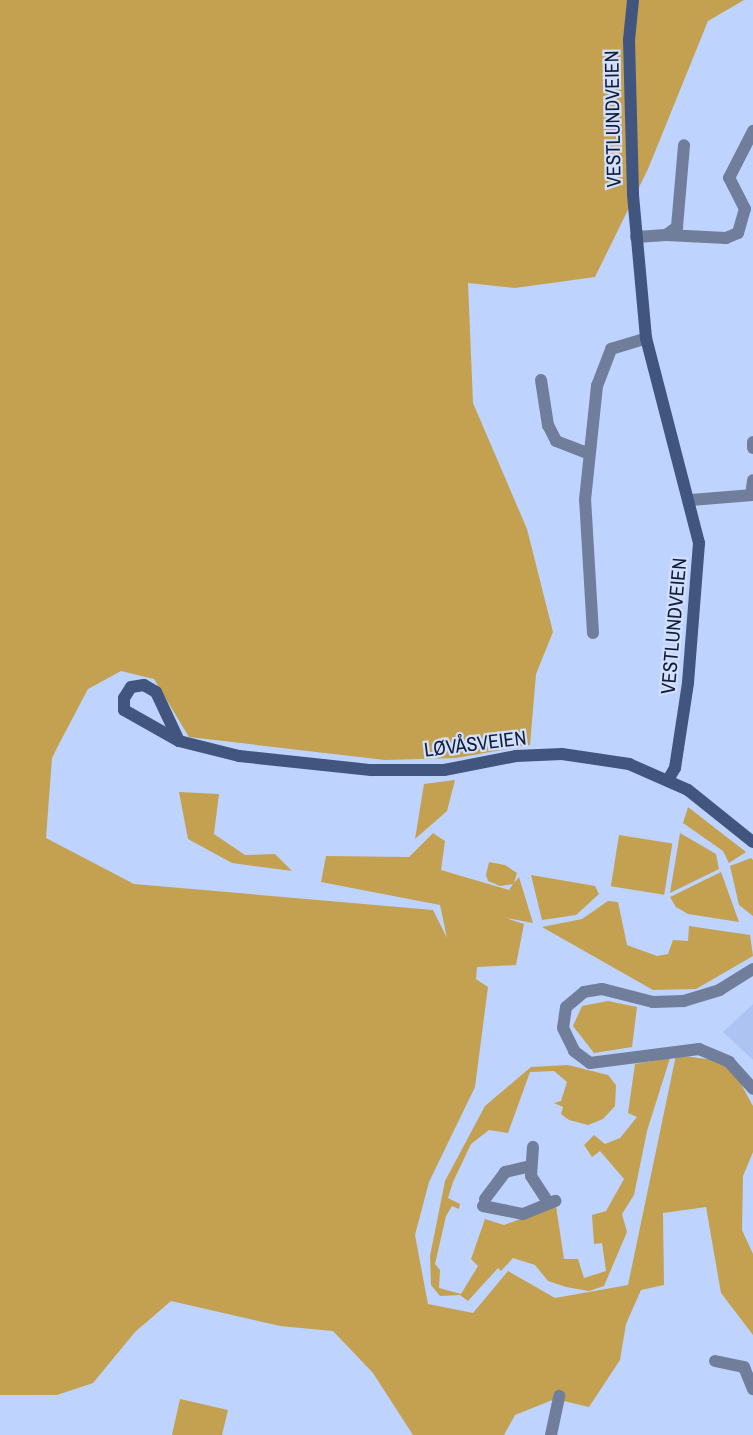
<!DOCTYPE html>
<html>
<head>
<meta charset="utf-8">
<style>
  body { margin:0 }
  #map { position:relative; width:753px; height:1435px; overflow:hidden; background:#bed3fe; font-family:"Archivo Narrow",sans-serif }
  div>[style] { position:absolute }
  .built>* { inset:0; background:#adc4f2 }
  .green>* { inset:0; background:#c4a051; transform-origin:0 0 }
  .street>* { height:12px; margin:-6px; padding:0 6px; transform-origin:6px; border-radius:6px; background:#707e9b }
  .secondary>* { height:12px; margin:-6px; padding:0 6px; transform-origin:6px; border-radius:6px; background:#42557f }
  span { translate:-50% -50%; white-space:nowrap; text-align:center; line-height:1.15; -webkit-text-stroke:4.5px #d2e0fd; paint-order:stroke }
  .street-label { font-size:20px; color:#111c37 }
</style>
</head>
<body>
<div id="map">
  <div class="built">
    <i style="clip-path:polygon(753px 1004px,753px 1060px,723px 1032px)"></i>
  </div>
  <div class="green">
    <i style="clip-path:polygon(0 0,744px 0,708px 21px,648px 169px,595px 277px,515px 288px,468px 283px,473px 403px,527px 529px,553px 632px,536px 674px,530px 745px,456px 758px,385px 760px,189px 737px,154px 679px,121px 671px,88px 689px,59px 744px,52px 758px,46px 838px,134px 884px,433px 910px,447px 938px,440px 905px,321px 882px,326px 856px,409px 857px,433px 833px,445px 841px,441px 870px,509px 890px,513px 884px,500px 886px,488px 881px,486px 875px,489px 862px,505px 865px,517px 873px,514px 883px,519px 877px,533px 923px,506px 918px,524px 924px,516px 965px,477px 967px,476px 979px,488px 987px,475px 1087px,429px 1182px,415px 1235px,428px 1304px,473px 1313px,508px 1271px,555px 1298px,628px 1285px,676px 1055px,729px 1062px,753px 1106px,753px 1152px,743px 1176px,742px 1230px,753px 1254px,753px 1335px,721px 1293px,706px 1207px,663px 1213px,664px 1285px,641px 1290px,626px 1324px,620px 1360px,589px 1407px,555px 1399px,515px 1415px,504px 1435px,413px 1435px,373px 1373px,333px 1331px,280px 1326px,171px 1301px,135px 1332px,93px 1383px,57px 1395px,0 1395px)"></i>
    <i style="clip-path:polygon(455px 780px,447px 811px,415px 839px,424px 784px)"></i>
    <i style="clip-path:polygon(179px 792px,219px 794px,214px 834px,245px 855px,275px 854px,292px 871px,232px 863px,188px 839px)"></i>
    <i style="clip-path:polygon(688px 807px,746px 852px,729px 863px,723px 851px,683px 823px)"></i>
    <i style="clip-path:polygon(680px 833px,716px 854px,719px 869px,670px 893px)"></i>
    <i style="left:619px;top:835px;width:54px;height:52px;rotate:9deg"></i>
    <i style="clip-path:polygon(751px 858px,753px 860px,753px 916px,739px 905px,730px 866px)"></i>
    <i style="clip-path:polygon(721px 872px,739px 922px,688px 914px,676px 907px,670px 897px)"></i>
    <i style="clip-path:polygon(531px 875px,595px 886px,599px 894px,576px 915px,542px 920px)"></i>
    <i style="clip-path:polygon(608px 901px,618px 902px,627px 945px,657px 956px,668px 954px,673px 940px,688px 941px,689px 926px,750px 935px,753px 956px,696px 989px,653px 990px,542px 927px,582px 919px)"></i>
    <i style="clip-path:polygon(608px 1001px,637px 1007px,632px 1047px,594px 1053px,573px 1026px,582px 1006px)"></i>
    <i style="clip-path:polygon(670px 1058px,647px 1131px,634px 1195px,622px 1214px,627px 1232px,604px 1286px,589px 1291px,566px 1287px,548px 1281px,535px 1265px,513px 1258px,501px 1271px,498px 1268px,468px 1301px,460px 1295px,440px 1296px,431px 1285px,430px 1256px,445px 1181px,485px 1106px,531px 1067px,568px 1065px,608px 1075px,616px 1085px,615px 1106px,603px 1119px,588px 1125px,569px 1120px,561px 1114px,563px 1107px,554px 1103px,561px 1101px,567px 1082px,554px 1071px,530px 1072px,508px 1133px,489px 1130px,471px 1144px,453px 1182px,448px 1198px,460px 1204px,459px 1209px,452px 1206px,446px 1216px,435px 1264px,440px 1270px,439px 1288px,461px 1294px,478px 1266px,471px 1259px,485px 1219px,504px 1225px,556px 1206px,564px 1259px,578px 1259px,584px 1278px,606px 1271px,602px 1243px,594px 1244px,592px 1215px,606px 1211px,624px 1179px,600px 1151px,592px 1157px,584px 1145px,594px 1135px,605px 1144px,620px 1138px,637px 1117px,628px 1113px,635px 1064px)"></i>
    <i style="clip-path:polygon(180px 1399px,228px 1410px,222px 1435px,172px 1435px)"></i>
  </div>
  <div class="street">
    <i style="left:666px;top:235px;width:60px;rotate:2.9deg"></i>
    <i style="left:726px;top:238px;width:13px;rotate:-23deg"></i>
    <i style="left:738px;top:233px;width:25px;rotate:-74deg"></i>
    <i style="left:745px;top:209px;width:35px;rotate:-117deg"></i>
    <i style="left:729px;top:178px;width:53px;rotate:-62.9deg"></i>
    <i style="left:636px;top:237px;width:30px;rotate:-4deg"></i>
    <i style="left:666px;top:235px;width:14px;rotate:-36deg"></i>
    <i style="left:677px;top:227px;width:82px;rotate:-85.1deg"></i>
    <i style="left:541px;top:380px;width:46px;rotate:81.2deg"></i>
    <i style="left:548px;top:425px;width:18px;rotate:63deg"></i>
    <i style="left:556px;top:441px;width:33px;rotate:21deg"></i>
    <i style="left:753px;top:442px;width:6px;rotate:90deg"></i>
    <i style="left:751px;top:495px;width:15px;rotate:-82deg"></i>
    <i style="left:691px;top:500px;width:62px;rotate:-4.6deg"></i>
    <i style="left:593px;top:633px;width:133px;rotate:-93.4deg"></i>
    <i style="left:585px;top:500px;width:115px;rotate:-84deg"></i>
    <i style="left:597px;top:386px;width:40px;rotate:-69deg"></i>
    <i style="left:611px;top:349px;width:37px;rotate:-17deg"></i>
    <i style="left:753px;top:969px;width:39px;rotate:148deg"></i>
    <i style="left:720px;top:990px;width:38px;rotate:163deg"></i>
    <i style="left:684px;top:1001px;width:31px;rotate:178deg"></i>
    <i style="left:653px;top:1002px;width:53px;rotate:-165.7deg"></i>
    <i style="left:602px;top:989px;width:18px;rotate:171deg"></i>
    <i style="left:584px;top:992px;width:23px;rotate:140deg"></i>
    <i style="left:566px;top:1007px;width:21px;rotate:98deg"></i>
    <i style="left:563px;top:1028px;width:25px;rotate:64deg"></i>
    <i style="left:574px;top:1051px;width:20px;rotate:37deg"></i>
    <i style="left:590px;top:1063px;width:110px;rotate:-7.3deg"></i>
    <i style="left:699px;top:1049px;width:33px;rotate:23deg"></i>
    <i style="left:729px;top:1062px;width:36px;rotate:48deg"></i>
    <i style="left:533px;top:1147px;width:29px;rotate:94deg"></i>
    <i style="left:531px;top:1176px;width:31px;rotate:57deg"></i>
    <i style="left:485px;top:1199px;width:34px;rotate:-53deg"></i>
    <i style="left:505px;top:1172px;width:26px;rotate:-13deg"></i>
    <i style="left:483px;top:1206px;width:41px;rotate:11.3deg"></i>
    <i style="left:523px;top:1214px;width:35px;rotate:-22deg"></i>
    <i style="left:715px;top:1361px;width:30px;rotate:12deg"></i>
    <i style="left:744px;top:1367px;width:24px;rotate:68deg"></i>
    <i style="left:551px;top:1435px;width:40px;rotate:-78deg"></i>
  </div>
  <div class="secondary">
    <i style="left:633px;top:0;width:40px;rotate:95.7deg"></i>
    <i style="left:629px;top:40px;width:155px;rotate:88.5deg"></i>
    <i style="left:633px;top:195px;width:144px;rotate:84.8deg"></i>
    <i style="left:646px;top:338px;width:212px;rotate:75.5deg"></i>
    <i style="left:699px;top:543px;width:140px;rotate:94.5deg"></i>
    <i style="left:688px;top:683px;width:86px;rotate:98.7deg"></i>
    <i style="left:675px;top:768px;width:12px;rotate:121deg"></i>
    <i style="left:179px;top:741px;width:54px;rotate:-115.1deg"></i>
    <i style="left:156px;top:692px;width:14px;rotate:-150deg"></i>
    <i style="left:144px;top:685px;width:13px;rotate:171deg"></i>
    <i style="left:131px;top:687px;width:13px;rotate:122deg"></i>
    <i style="left:124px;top:698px;width:12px;rotate:90deg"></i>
    <i style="left:124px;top:710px;width:63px;rotate:29.4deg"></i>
    <i style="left:179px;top:741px;width:62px;rotate:14deg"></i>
    <i style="left:239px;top:756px;width:133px;rotate:6.1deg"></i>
    <i style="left:371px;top:770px;width:73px"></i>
    <i style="left:444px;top:770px;width:73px;rotate:-11deg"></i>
    <i style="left:516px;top:756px;width:46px;rotate:-2.5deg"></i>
    <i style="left:562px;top:754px;width:68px;rotate:8.5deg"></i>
    <i style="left:629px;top:764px;width:64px;rotate:23.8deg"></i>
    <i style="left:688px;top:790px;width:83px;rotate:38.7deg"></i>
  </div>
  <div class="street-label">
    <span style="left:612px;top:119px;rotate:-91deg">VESTLUNDVEIEN</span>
    <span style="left:673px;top:626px;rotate:-85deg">VESTLUNDVEIEN</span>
    <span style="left:475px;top:743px;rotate:-7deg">LØVÅSVEIEN</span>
  </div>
</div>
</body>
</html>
